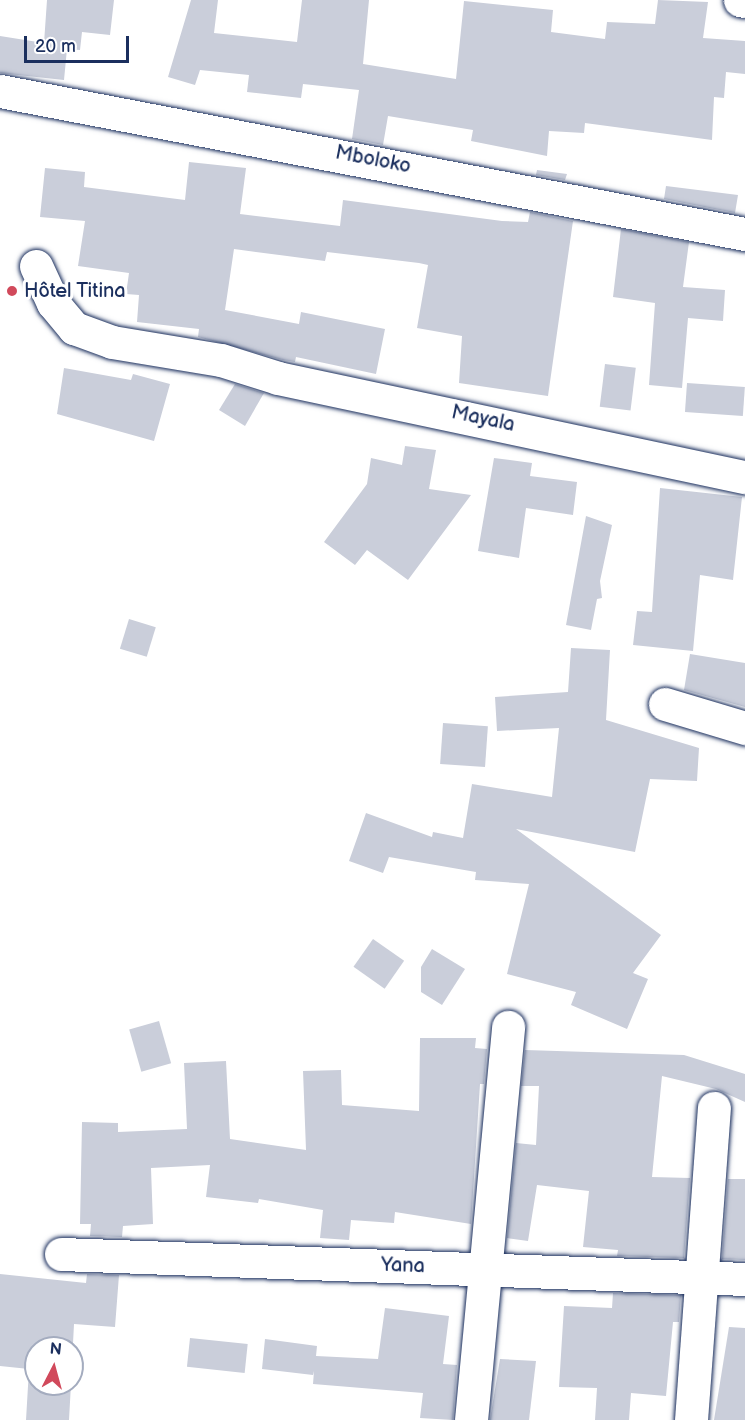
<!DOCTYPE html>
<html>
<head>
<meta charset="utf-8">
<style>
  body { margin:0 }
  #map { position:relative; width:745px; height:1420px; overflow:hidden; background:#fff; font-family:"Balsamiq Sans",sans-serif }
  div>[style] { position:absolute }
  .building>* { inset:0; background:#caceda; transform-origin:0 0 }
  .roads { filter:drop-shadow(0 0 2px #1b2f5e) drop-shadow(0 0 2px #1b2f5e) }
  .minor>* { height:33px; margin:-16.5px; padding:0 16.5px; transform-origin:16.5px; border-radius:16.5px; background:#fff }
  .dots>* { width:16px; height:16px; translate:-50% -50%; box-sizing:border-box; border:3px solid #fff; border-radius:50% }
  span { translate:-50% -50%; white-space:nowrap; text-align:center; line-height:1.15; -webkit-text-stroke:6px #fff; paint-order:stroke }
  .street-label { font-size:20px; color:#1b2f5e }
  .poi-label { font-size:20px; color:#1b2f5e }
  .left { translate:0 -50%; text-align:left }
  .north { position:absolute; left:24px; top:1336px; width:60px; height:60px; box-sizing:border-box; background:#fff; border:2px solid #a4acbf; border-radius:50%; rotate:6deg; font-size:16px; font-weight:700; line-height:24px; text-align:center; color:#1b2f5e }
  .north::after { content:''; display:block; margin:auto; width:21px; height:27px; background:#d1495b; clip-path:polygon(50% 0,100% 100%,50% 72%,0 100%) }
  .scale { position:absolute; left:24px; top:36px; width:105px; height:27px; box-sizing:border-box; border:3px solid #1b2f5e; border-top:0; padding-left:8px; font-size:18px; line-height:21px; white-space:nowrap; color:#1b2f5e; -webkit-text-stroke:4px #fff; paint-order:stroke }
</style>
</head>
<body>
<div id="map">
  <div class="building">
    <i style="clip-path:polygon(47px 0,114px 0,110px 35px,82px 32px,80px 50px,67px 49px,64px 80px,0 73px,0 36px,44px 43px)"></i>
    <i style="clip-path:polygon(191px 0,218px 0,214px 33px,297px 42px,302px 0,369px 0,363px 64px,456px 79px,464px 1px,553px 10px,551px 32px,605px 39px,607px 22px,655px 24px,658px 0,708px 2px,703px 38px,745px 41px,745px 74px,726px 72px,724px 98px,714px 97px,712px 140px,585px 123px,584px 133px,549px 131px,547px 156px,471px 141px,473px 130px,388px 116px,383px 145px,352px 139px,359px 90px,303px 84px,301px 98px,247px 92px,249px 75px,200px 70px,195px 85px,168px 77px)"></i>
    <i style="clip-path:polygon(189px 162px,246px 168px,240px 214px,340px 226px,343px 200px,502px 221px,528px 222px,530px 212px,573px 221px,548px 396px,459px 383px,462px 336px,417px 328px,428px 265px,419px 263px,327px 252px,325px 261px,234px 249px,225px 310px,299px 324px,301px 312px,385px 329px,376px 374px,296px 357px,295px 362px,283px 360px,198px 337px,199px 329px,137px 322px,139px 295px,126px 294px,129px 273px,78px 266px,85px 221px,40px 217px,45px 168px,85px 172px,84px 187px,185px 200px)"></i>
    <i style="clip-path:polygon(537px 170px,567px 174px,565px 180px,536px 175px)"></i>
    <i style="clip-path:polygon(666px 186px,738px 195px,735px 213px,664px 199px)"></i>
    <i style="clip-path:polygon(621px 229px,689px 242px,683px 287px,725px 290px,723px 321px,688px 318px,682px 388px,649px 385px,655px 303px,613px 297px)"></i>
    <i style="left:605px;top:364px;width:31px;height:43px;rotate:7deg"></i>
    <i style="clip-path:polygon(64px 368px,131px 380px,133px 374px,170px 384px,154px 441px,57px 414px)"></i>
    <i style="left:687px;top:383px;width:58px;height:29px;rotate:4deg"></i>
    <i style="clip-path:polygon(235px 384px,264px 393px,245px 426px,219px 410px)"></i>
    <i style="clip-path:polygon(405px 446px,436px 450px,429px 489px,471px 495px,408px 580px,367px 550px,355px 565px,324px 542px,367px 484px,371px 458px,402px 465px)"></i>
    <i style="clip-path:polygon(494px 458px,532px 463px,530px 476px,577px 482px,573px 515px,526px 508px,519px 558px,478px 551px)"></i>
    <i style="clip-path:polygon(660px 488px,742px 497px,733px 580px,700px 575px,693px 651px,633px 645px,637px 611px,652px 612px)"></i>
    <i style="clip-path:polygon(586px 516px,612px 525px,600px 581px,602px 598px,597px 599px,591px 630px,566px 625px)"></i>
    <i style="left:129px;top:619px;width:28px;height:31px;rotate:17deg"></i>
    <i style="clip-path:polygon(571px 648px,610px 650px,606px 720px,699px 748px,697px 781px,650px 779px,635px 852px,516px 829px,661px 935px,633px 973px,648px 979px,627px 1029px,571px 1005px,576px 992px,507px 974px,529px 884px,475px 880px,476px 872px,389px 857px,383px 873px,349px 861px,366px 813px,432px 837px,433px 832px,463px 838px,472px 784px,552px 797px,559px 728px,497px 731px,495px 697px,568px 692px)"></i>
    <i style="clip-path:polygon(690px 654px,745px 663px,745px 707px,684px 690px)"></i>
    <i style="left:443px;top:723px;width:45px;height:41px;rotate:4deg"></i>
    <i style="left:373px;top:939px;width:38px;height:34px;rotate:35deg"></i>
    <i style="clip-path:polygon(432px 949px,465px 969px,442px 1005px,421px 992px,421px 967px)"></i>
    <i style="left:159px;top:1021px;width:44px;height:31px;rotate:74deg"></i>
    <i style="clip-path:polygon(420px 1038px,476px 1038px,475px 1048px,487px 1049px,484px 1084px,480px 1084px,471px 1224px,395px 1212px,394px 1223px,351px 1220px,349px 1240px,320px 1238px,323px 1210px,259px 1199px,258px 1203px,206px 1197px,210px 1165px,151px 1168px,153px 1224px,123px 1226px,122px 1237px,90px 1236px,91px 1224px,80px 1224px,82px 1122px,118px 1123px,118px 1132px,187px 1129px,184px 1063px,226px 1061px,230px 1139px,306px 1150px,303px 1071px,341px 1070px,342px 1105px,419px 1111px)"></i>
    <i style="clip-path:polygon(525px 1050px,684px 1055px,745px 1074px,745px 1102px,716px 1089px,662px 1076px,652px 1177px,690px 1178px,684px 1258px,617px 1256px,618px 1250px,583px 1247px,589px 1191px,537px 1185px,528px 1241px,507px 1238px,516px 1143px,536px 1145px,539px 1086px,521px 1086px)"></i>
    <i style="clip-path:polygon(728px 1179px,745px 1179px,745px 1260px,722px 1259px)"></i>
    <i style="clip-path:polygon(0 1274px,86px 1283px,87px 1274px,119px 1275px,115px 1327px,74px 1324px,72px 1363px,72px 1348px,36px 1348px,36px 1384px,71px 1384px,69px 1420px,26px 1420px,29px 1369px,0 1366px)"></i>
    <i style="clip-path:polygon(613px 1293px,681px 1295px,679px 1322px,673px 1322px,666px 1396px,631px 1393px,629px 1420px,595px 1420px,597px 1388px,559px 1387px,564px 1306px,612px 1308px)"></i>
    <i style="clip-path:polygon(385px 1308px,449px 1316px,443px 1364px,457px 1365px,453px 1420px,420px 1418px,423px 1393px,313px 1384px,314px 1371px,313px 1375px,262px 1369px,265px 1339px,317px 1346px,316px 1356px,378px 1359px)"></i>
    <i style="clip-path:polygon(729px 1327px,745px 1328px,745px 1420px,714px 1420px)"></i>
    <i style="left:190px;top:1338px;width:58px;height:29px;rotate:6deg"></i>
    <i style="clip-path:polygon(500px 1359px,536px 1361px,529px 1420px,490px 1420px)"></i>
  </div>
  <div class="roads">
    <div class="minor">
      <i style="left:740px;top:0;width:5px;rotate:11deg"></i>
      <i style="left:0;top:91px;width:759px;rotate:10.87deg"></i>
      <i style="left:36px;top:266px;width:41px;rotate:65.3deg"></i>
      <i style="left:53px;top:303px;width:33px;rotate:50deg"></i>
      <i style="left:74px;top:328px;width:40px;rotate:20.2deg"></i>
      <i style="left:112px;top:342px;width:110px;rotate:9.4deg"></i>
      <i style="left:221px;top:360px;width:60px;rotate:17.5deg"></i>
      <i style="left:278px;top:378px;width:477px;rotate:12deg"></i>
      <i style="left:665px;top:704px;width:84px;rotate:16.7deg"></i>
      <i style="left:61px;top:1254px;width:684px;rotate:2.09deg"></i>
      <i style="left:471px;top:1420px;width:395px;rotate:-84.6deg"></i>
      <i style="left:691px;top:1420px;width:313px;rotate:-85.8deg"></i>
    </div>
  </div>
  <div class="dots">
    <i style="left:12px;top:291px;background:#d1495b"></i>
  </div>
  <div class="street-label">
    <span style="left:373px;top:160px;rotate:11deg">Mboloko</span>
    <span style="left:483px;top:419px;rotate:12deg">Mayala</span>
    <span style="left:403px;top:1266px;rotate:2deg">Yana</span>
  </div>
  <div class="poi-label">
    <span class="left" style="left:24px;top:291px">Hôtel Titina</span>
  </div>
  <div class="north">N</div>
  <div class="scale">20 m</div>
</div>
</body>
</html>
